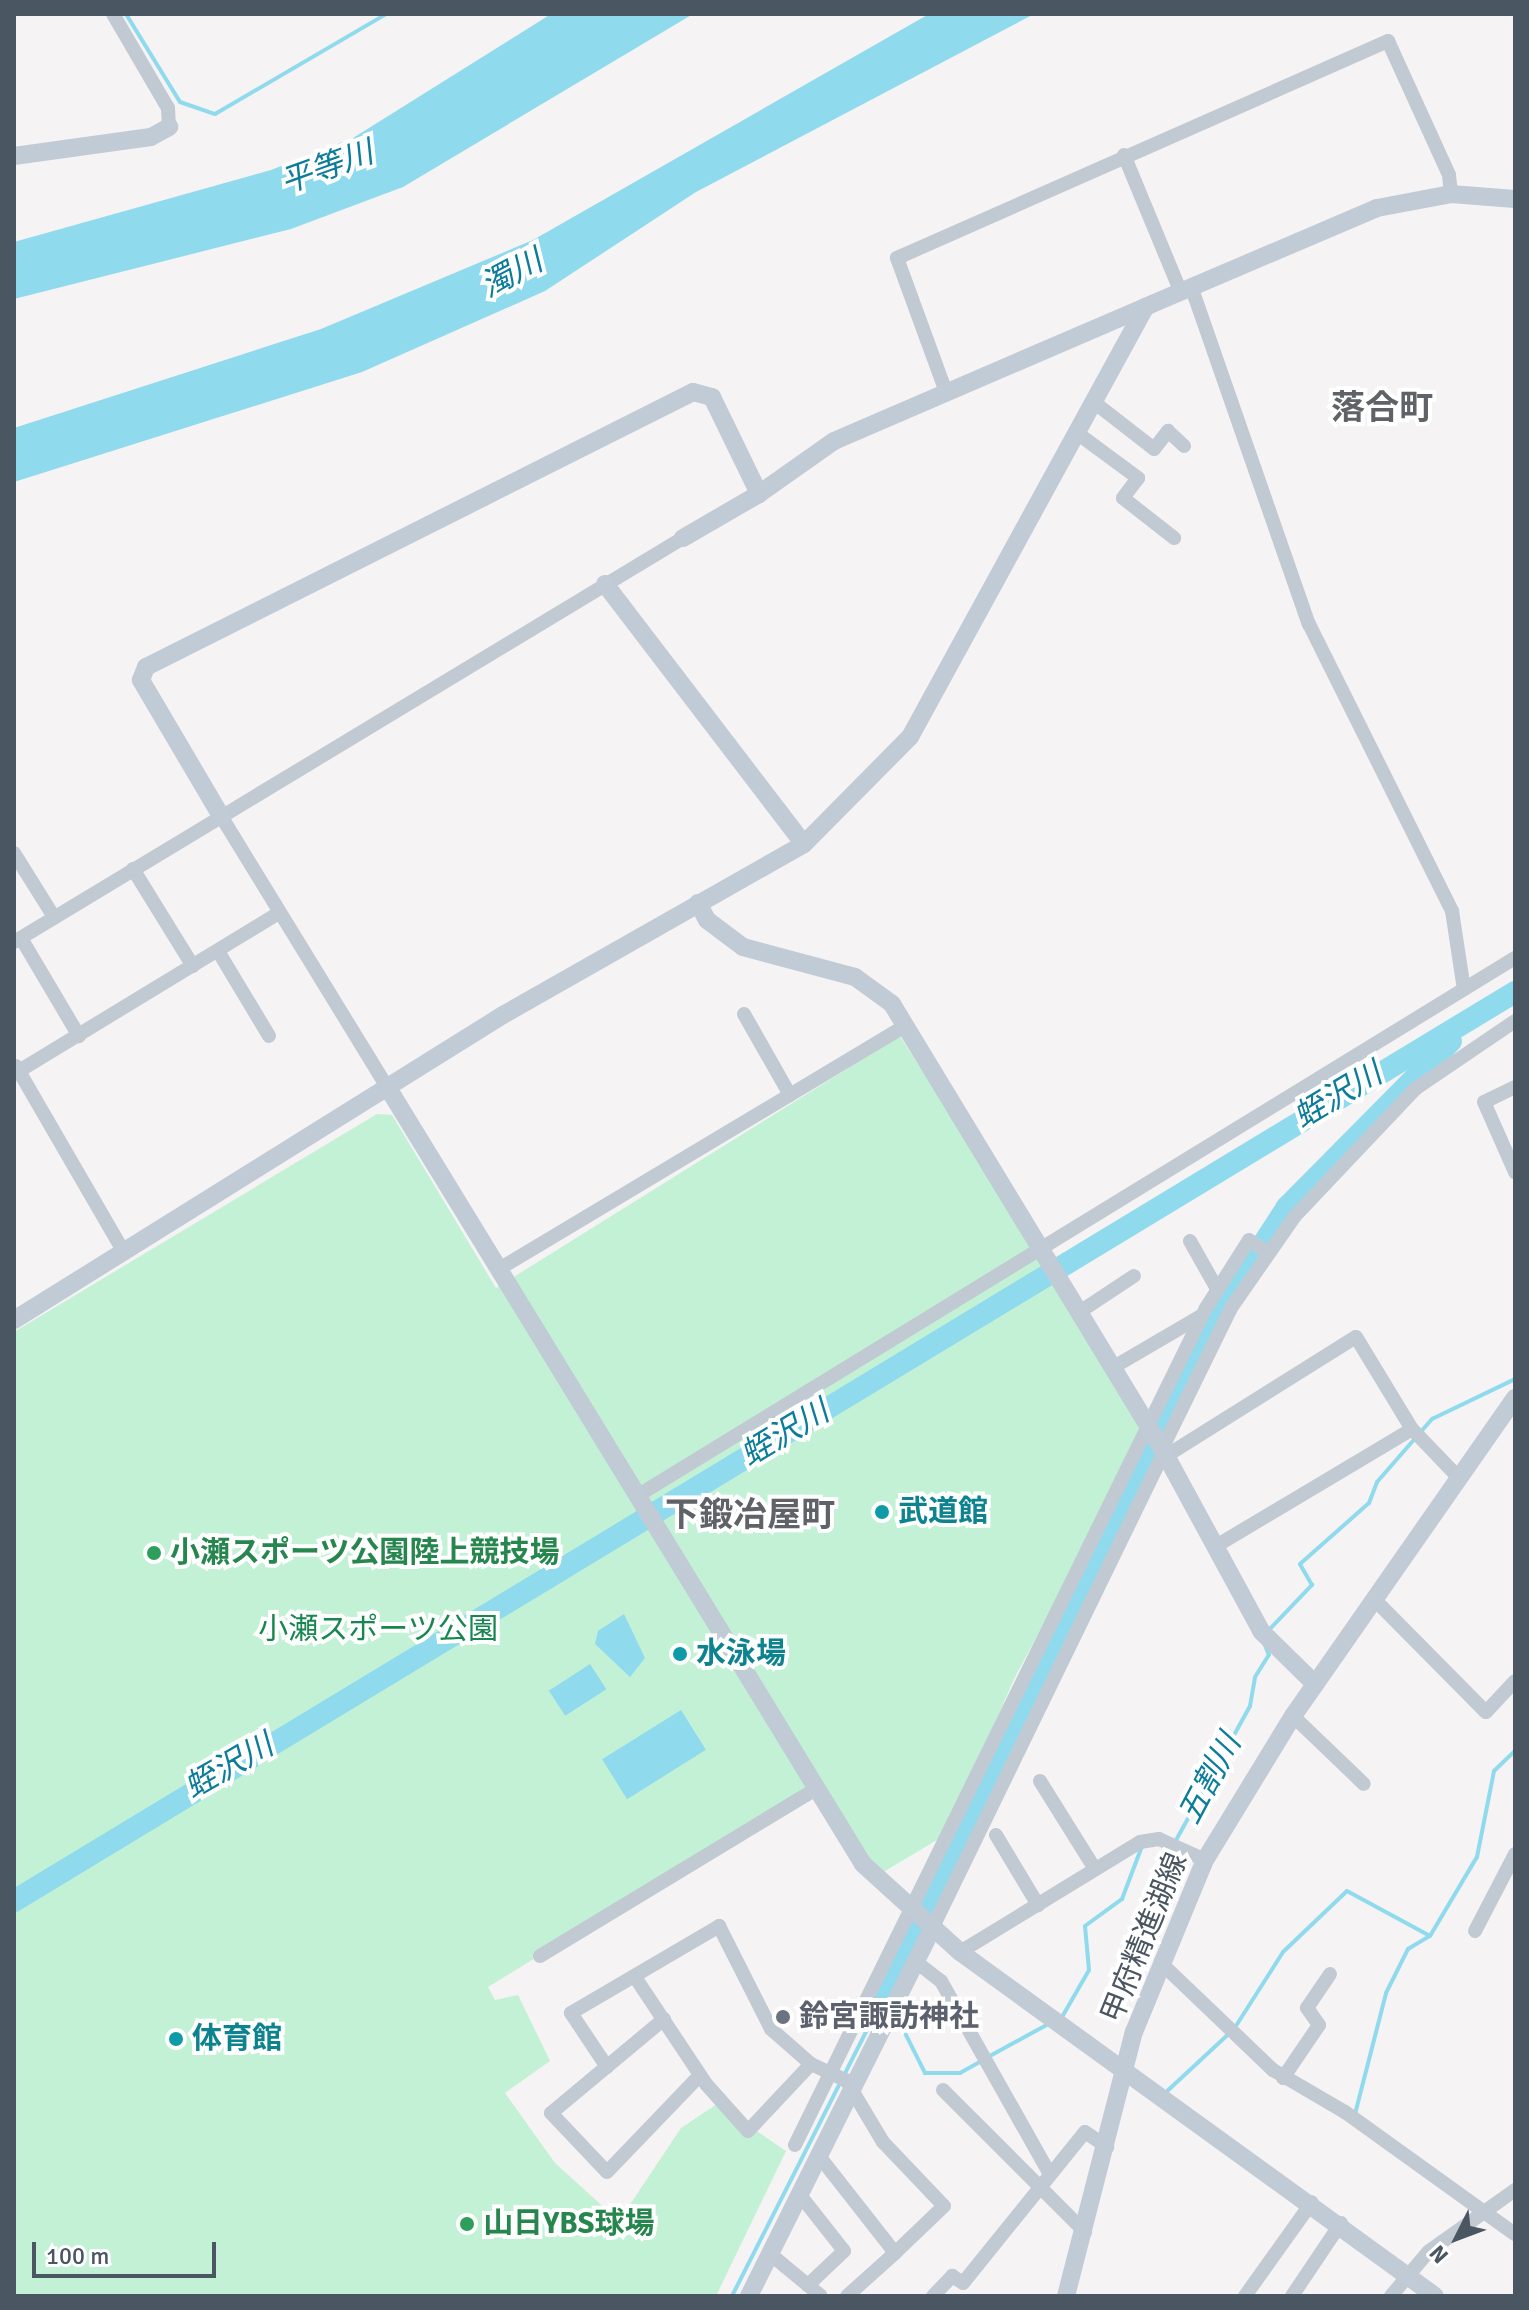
<!DOCTYPE html>
<html>
<head>
<meta charset="utf-8">
<style>
  body { margin:0 }
  #map { position:relative; width:1529px; height:2310px; overflow:hidden; background:#f5f3f3; font-family:Signika,"Noto Sans JP",sans-serif }
  div>[style] { position:absolute }
  .green>* { inset:0; background:#c3f1d5 }
  .water>* { inset:0; background:#90daee; transform-origin:0 0 }
  .stream>* { height:4px; margin:-2px; padding:0 2px; transform-origin:2px; border-radius:2px; background:#90daee }
  .river>* { height:22px; margin:-11px; padding:0 11px; transform-origin:11px; border-radius:11px; background:#90daee }
  .street>* { height:14px; margin:-7px; padding:0 7px; transform-origin:7px; border-radius:7px; background:#c1cad2 }
  .secondary>* { height:18px; margin:-9px; padding:0 9px; transform-origin:9px; border-radius:9px; background:#c1cbd6 }
  .dots>* { width:22px; height:22px; translate:-50% -50%; box-sizing:border-box; border:4px solid #fff; border-radius:50% }
  span { translate:-50% -50%; white-space:nowrap; text-align:center; line-height:1.15; -webkit-text-stroke:8px #fff; paint-order:stroke }
  .culture-label { font-size:30px; color:#0d838f; font-weight:700 }
  .left { translate:0 -50%; text-align:left }
  .leisure-label { font-size:30px; color:#27864d; font-weight:700 }
  .park-label { font-size:30px; color:#17864f }
  .street-label { font-size:30px; color:#4a5661 }
  .worship-label { font-size:30px; color:#5b616d; font-weight:700 }
  .water-label { font-size:32px; color:#0c7c9b; font-style:italic }
  .quarter-label { font-size:34px; color:#5f6368; font-weight:700 }
  .frame { position:absolute; inset:0; border:16px solid #4a5661; pointer-events:none }
  .north { position:absolute; left:1417px; top:2198px; width:80px; height:80px; -webkit-text-stroke:6px #fff; paint-order:stroke; rotate:228deg; font-size:22px; font-weight:700; line-height:32px; text-align:center; color:#4a5661 }
  .north::after { content:''; display:block; margin:auto; width:28px; height:36px; background:#4a5661; clip-path:polygon(50% 0,100% 100%,50% 72%,0 100%) }
  .scale { position:absolute; left:32px; top:2242px; width:184px; height:36px; box-sizing:border-box; border:4px solid #4a5661; border-top:0; padding-left:10px; font-size:24px; line-height:28px; white-space:nowrap; color:#4a5661; -webkit-text-stroke:6px #fff; paint-order:stroke }
</style>
</head>
<body>
<div id="map">
  <div class="green">
    <i style="clip-path:polygon(900px 1036px,1148px 1427px,1014px 1679px,947px 1834px,880px 1874px,818px 1784px,488px 1987px,495px 2000px,518px 1995px,550px 2061px,505px 2093px,555px 2163px,619px 2221px,681px 2128px,717px 2104px,786px 2151px,716px 2296px,14px 2296px,14px 1332px,377px 1114px,392px 1115px,496px 1288px)"></i>
  </div>
  <div class="water">
    <i style="clip-path:polygon(551px 14px,693px 14px,403px 187px,291px 229px,14px 299px,14px 242px,271px 170px,353px 138px)"></i>
    <i style="clip-path:polygon(929px 14px,1034px 14px,696px 192px,545px 291px,362px 372px,14px 482px,14px 428px,321px 329px,533px 240px)"></i>
    <i style="clip-path:polygon(624px 1614px,645px 1658px,630px 1677px,595px 1644px,598px 1631px)"></i>
    <i style="left:590px;top:1664px;width:30px;height:49px;rotate:57deg"></i>
    <i style="left:681px;top:1710px;width:47px;height:93px;rotate:58deg"></i>
  </div>
  <div class="stream">
    <i style="left:126px;top:14px;width:103px;rotate:58.5deg"></i>
    <i style="left:180px;top:102px;width:37px;rotate:19deg"></i>
    <i style="left:215px;top:114px;width:198px;rotate:-30.3deg"></i>
    <i style="left:1268px;top:1631px;width:64px;rotate:-46.3deg"></i>
    <i style="left:1312px;top:1585px;width:24px;rotate:-120deg"></i>
    <i style="left:1300px;top:1564px;width:92px;rotate:-41.5deg"></i>
    <i style="left:1369px;top:1503px;width:22px;rotate:-69deg"></i>
    <i style="left:1377px;top:1482px;width:84px;rotate:-48.9deg"></i>
    <i style="left:1432px;top:1419px;width:92px;rotate:-25.7deg"></i>
    <i style="left:1175px;top:1842px;width:155px;rotate:-61.1deg"></i>
    <i style="left:1250px;top:1706px;width:29px;rotate:-80deg"></i>
    <i style="left:1255px;top:1677px;width:26px;rotate:-58deg"></i>
    <i style="left:1269px;top:1655px;width:18px;rotate:-112deg"></i>
    <i style="left:896px;top:2015px;width:65px;rotate:63.4deg"></i>
    <i style="left:925px;top:2073px;width:35px"></i>
    <i style="left:960px;top:2073px;width:23px;rotate:-29deg"></i>
    <i style="left:1062px;top:2017px;width:54px;rotate:-60.1deg"></i>
    <i style="left:1089px;top:1970px;width:44px;rotate:-95.2deg"></i>
    <i style="left:1085px;top:1926px;width:46px;rotate:-36.1deg"></i>
    <i style="left:1122px;top:1899px;width:57px;rotate:-69.3deg"></i>
    <i style="left:988px;top:2057px;width:71px;rotate:-28.7deg"></i>
    <i style="left:1164px;top:2094px;width:96px;rotate:-42.9deg"></i>
    <i style="left:1234px;top:2029px;width:91px;rotate:-57.5deg"></i>
    <i style="left:1283px;top:1952px;width:88px;rotate:-43.6deg"></i>
    <i style="left:1347px;top:1891px;width:94px;rotate:28.5deg"></i>
    <i style="left:1355px;top:2114px;width:125px;rotate:-75.6deg"></i>
    <i style="left:1386px;top:1993px;width:49px;rotate:-63.4deg"></i>
    <i style="left:1408px;top:1949px;width:26px;rotate:-31deg"></i>
    <i style="left:1430px;top:1936px;width:92px;rotate:-59.3deg"></i>
    <i style="left:1477px;top:1857px;width:88px;rotate:-78.8deg"></i>
    <i style="left:1494px;top:1771px;width:29px;rotate:-44deg"></i>
    <i style="left:732px;top:2296px;width:339px;rotate:-63.1deg"></i>
    <i style="left:885px;top:1994px;width:11px;rotate:63deg"></i>
  </div>
  <div class="river">
    <i style="left:14px;top:1901px;width:1755px;rotate:-31.2deg"></i>
    <i style="left:885px;top:1994px;width:754px;rotate:-63.98deg"></i>
    <i style="left:1216px;top:1316px;width:130px;rotate:-56.9deg"></i>
    <i style="left:1287px;top:1207px;width:233px;rotate:-45.3deg"></i>
  </div>
  <div class="street">
    <i style="left:113px;top:14px;width:109px;rotate:59.7deg"></i>
    <i style="left:168px;top:108px;width:19px;rotate:87deg"></i>
    <i style="left:1124px;top:155px;width:146px;rotate:67.5deg"></i>
    <i style="left:1191px;top:286px;width:358px;rotate:70.8deg"></i>
    <i style="left:1309px;top:624px;width:321px;rotate:63.5deg"></i>
    <i style="left:1452px;top:911px;width:79px;rotate:81.3deg"></i>
    <i style="left:946px;top:392px;width:143px;rotate:-110.1deg"></i>
    <i style="left:897px;top:258px;width:537px;rotate:-23.84deg"></i>
    <i style="left:1388px;top:41px;width:147px;rotate:65.5deg"></i>
    <i style="left:1449px;top:175px;width:19px;rotate:84deg"></i>
    <i style="left:1095px;top:403px;width:75px;rotate:37.9deg"></i>
    <i style="left:1154px;top:449px;width:23px;rotate:-52deg"></i>
    <i style="left:1168px;top:431px;width:22px;rotate:43deg"></i>
    <i style="left:1077px;top:433px;width:76px;rotate:36.4deg"></i>
    <i style="left:1138px;top:478px;width:25px;rotate:127deg"></i>
    <i style="left:1123px;top:498px;width:65px;rotate:38.1deg"></i>
    <i style="left:221px;top:816px;width:319px;rotate:58.5deg"></i>
    <i style="left:14px;top:853px;width:75px;rotate:58deg"></i>
    <i style="left:133px;top:869px;width:114px;rotate:58.3deg"></i>
    <i style="left:21px;top:938px;width:114px;rotate:59.4deg"></i>
    <i style="left:14px;top:942px;width:782px;rotate:-31.13deg"></i>
    <i style="left:218px;top:951px;width:99px;rotate:59deg"></i>
    <i style="left:744px;top:1014px;width:93px;rotate:60.4deg"></i>
    <i style="left:16px;top:1066px;width:215px;rotate:59.9deg"></i>
    <i style="left:14px;top:1074px;width:308px;rotate:-31.3deg"></i>
    <i style="left:1515px;top:1087px;width:34px;rotate:154deg"></i>
    <i style="left:1484px;top:1102px;width:77px;rotate:66.1deg"></i>
    <i style="left:1190px;top:1241px;width:55px;rotate:60.6deg"></i>
    <i style="left:499px;top:1269px;width:475px;rotate:-30.9deg"></i>
    <i style="left:1078px;top:1313px;width:67px;rotate:-33.5deg"></i>
    <i style="left:1112px;top:1368px;width:103px;rotate:-30.3deg"></i>
    <i style="left:1162px;top:1449px;width:157px;rotate:-63.9deg"></i>
    <i style="left:1231px;top:1308px;width:112px;rotate:-55.2deg"></i>
    <i style="left:1295px;top:1216px;width:175px;rotate:-46.6deg"></i>
    <i style="left:1415px;top:1089px;width:121px;rotate:-34.2deg"></i>
    <i style="left:1166px;top:1456px;width:224px;rotate:-32.1deg"></i>
    <i style="left:1356px;top:1337px;width:108px;rotate:58.7deg"></i>
    <i style="left:1412px;top:1429px;width:68px;rotate:46.2deg"></i>
    <i style="left:637px;top:1496px;width:1030px;rotate:-31.5deg"></i>
    <i style="left:1216px;top:1546px;width:228px;rotate:-30.8deg"></i>
    <i style="left:1374px;top:1599px;width:159px;rotate:45.3deg"></i>
    <i style="left:1486px;top:1712px;width:42px;rotate:-46.9deg"></i>
    <i style="left:1293px;top:1716px;width:98px;rotate:43.8deg"></i>
    <i style="left:1040px;top:1781px;width:104px;rotate:58deg"></i>
    <i style="left:996px;top:1835px;width:82px;rotate:59deg"></i>
    <i style="left:932px;top:1929px;width:530px;rotate:-64.06deg"></i>
    <i style="left:1475px;top:1931px;width:87px;rotate:-62.5deg"></i>
    <i style="left:960px;top:1952px;width:211px;rotate:-31.4deg"></i>
    <i style="left:1140px;top:1842px;width:19px;rotate:-9deg"></i>
    <i style="left:1159px;top:1839px;width:51px;rotate:24.5deg"></i>
    <i style="left:540px;top:1956px;width:323px;rotate:-31.2deg"></i>
    <i style="left:915px;top:1961px;width:33px;rotate:38deg"></i>
    <i style="left:941px;top:1981px;width:220px;rotate:60.6deg"></i>
    <i style="left:1161px;top:1963px;width:155px;rotate:43.7deg"></i>
    <i style="left:1273px;top:2070px;width:83px;rotate:30.3deg"></i>
    <i style="left:1345px;top:2112px;width:209px;rotate:35.7deg"></i>
    <i style="left:635px;top:1977px;width:128px;rotate:56.4deg"></i>
    <i style="left:706px;top:2084px;width:63px;rotate:48.2deg"></i>
    <i style="left:748px;top:2131px;width:92px;rotate:-46.8deg"></i>
    <i style="left:664px;top:2019px;width:147px;rotate:140.2deg"></i>
    <i style="left:551px;top:2113px;width:81px;rotate:46.5deg"></i>
    <i style="left:607px;top:2172px;width:134px;rotate:-46.2deg"></i>
    <i style="left:607px;top:2067px;width:65px;rotate:-123.7deg"></i>
    <i style="left:571px;top:2013px;width:172px;rotate:-30.4deg"></i>
    <i style="left:719px;top:1926px;width:115px;rotate:63.2deg"></i>
    <i style="left:771px;top:2029px;width:53px;rotate:41.2deg"></i>
    <i style="left:811px;top:2064px;width:38px;rotate:25deg"></i>
    <i style="left:846px;top:2080px;width:72px;rotate:59.2deg"></i>
    <i style="left:883px;top:2142px;width:88px;rotate:46.4deg"></i>
    <i style="left:944px;top:2206px;width:68px;rotate:136.2deg"></i>
    <i style="left:1283px;top:2078px;width:64px;rotate:-55.8deg"></i>
    <i style="left:1319px;top:2025px;width:21px;rotate:-125deg"></i>
    <i style="left:1307px;top:2008px;width:41px;rotate:-55.9deg"></i>
    <i style="left:943px;top:2090px;width:201px;rotate:45deg"></i>
    <i style="left:795px;top:2145px;width:932px;rotate:-63.85deg"></i>
    <i style="left:1206px;top:1308px;width:80px;rotate:-57.7deg"></i>
    <i style="left:1249px;top:1240px;width:22px;rotate:34deg"></i>
    <i style="left:819px;top:2156px;width:123px;rotate:51.9deg"></i>
    <i style="left:895px;top:2253px;width:64px;rotate:138.1deg"></i>
    <i style="left:800px;top:2195px;width:71px;rotate:51.8deg"></i>
    <i style="left:844px;top:2251px;width:50px;rotate:136.6deg"></i>
    <i style="left:769px;top:2253px;width:67px;rotate:39.6deg"></i>
    <i style="left:933px;top:2296px;width:28px;rotate:-46deg"></i>
    <i style="left:952px;top:2276px;width:13px;rotate:32deg"></i>
    <i style="left:963px;top:2283px;width:194px;rotate:-51.1deg"></i>
    <i style="left:1085px;top:2132px;width:27px;rotate:34deg"></i>
    <i style="left:1245px;top:2296px;width:115px;rotate:-54.5deg"></i>
    <i style="left:1292px;top:2296px;width:88px;rotate:-56.1deg"></i>
    <i style="left:1391px;top:2296px;width:57px;rotate:-49.9deg"></i>
    <i style="left:1428px;top:2252px;width:107px;rotate:-35.5deg"></i>
  </div>
  <div class="secondary">
    <i style="left:14px;top:156px;width:138px;rotate:-7.9deg"></i>
    <i style="left:151px;top:137px;width:21px;rotate:-29deg"></i>
    <i style="left:683px;top:538px;width:88px;rotate:-30.1deg"></i>
    <i style="left:605px;top:584px;width:327px;rotate:52.6deg"></i>
    <i style="left:221px;top:816px;width:158px;rotate:-120.5deg"></i>
    <i style="left:141px;top:680px;width:14px;rotate:-69deg"></i>
    <i style="left:146px;top:667px;width:612px;rotate:-26.69deg"></i>
    <i style="left:693px;top:392px;width:20px;rotate:15deg"></i>
    <i style="left:712px;top:397px;width:108px;rotate:64.1deg"></i>
    <i style="left:759px;top:494px;width:92px;rotate:-35.2deg"></i>
    <i style="left:834px;top:441px;width:339px;rotate:-23.3deg"></i>
    <i style="left:698px;top:903px;width:19px;rotate:62deg"></i>
    <i style="left:707px;top:920px;width:45px;rotate:36.9deg"></i>
    <i style="left:743px;top:947px;width:116px;rotate:15deg"></i>
    <i style="left:855px;top:977px;width:46px;rotate:36.1deg"></i>
    <i style="left:892px;top:1004px;width:524px;rotate:58.74deg"></i>
    <i style="left:1164px;top:1452px;width:204px;rotate:61.5deg"></i>
    <i style="left:1261px;top:1631px;width:76px;rotate:44.5deg"></i>
    <i style="left:388px;top:1088px;width:910px;rotate:58.53deg"></i>
    <i style="left:863px;top:1864px;width:131px;rotate:42.2deg"></i>
    <i style="left:960px;top:1952px;width:586px;rotate:35.91deg"></i>
    <i style="left:14px;top:1320px;width:576px;rotate:-31.95deg"></i>
    <i style="left:503px;top:1015px;width:346px;rotate:-29.6deg"></i>
    <i style="left:804px;top:844px;width:151px;rotate:-45.3deg"></i>
    <i style="left:910px;top:737px;width:490px;rotate:-61.3deg"></i>
    <i style="left:1145px;top:307px;width:252px;rotate:-23.1deg"></i>
    <i style="left:1377px;top:208px;width:75px;rotate:-10.7deg"></i>
    <i style="left:1451px;top:194px;width:64px;rotate:4.5deg"></i>
    <i style="left:749px;top:2296px;width:410px;rotate:-63.5deg"></i>
    <i style="left:1066px;top:2296px;width:273px;rotate:-75.6deg"></i>
    <i style="left:1134px;top:2032px;width:186px;rotate:-67.6deg"></i>
    <i style="left:1205px;top:1860px;width:169px;rotate:-58.6deg"></i>
    <i style="left:1293px;top:1716px;width:388px;rotate:-55.1deg"></i>
  </div>
  <div class="dots">
    <i style="left:882px;top:1512px;background:#0f9aa8"></i>
    <i style="left:154px;top:1553px;background:#2e9e5b"></i>
    <i style="left:680px;top:1654px;background:#0f9aa8"></i>
    <i style="left:783px;top:2017px;background:#6b7280"></i>
    <i style="left:176px;top:2039px;background:#0f9aa8"></i>
    <i style="left:467px;top:2224px;background:#2e9e5b"></i>
  </div>
  <div class="culture-label">
    <span class="left" style="left:898px;top:1512px">武道館</span>
    <span class="left" style="left:696px;top:1654px">水泳場</span>
    <span class="left" style="left:192px;top:2039px">体育館</span>
  </div>
  <div class="leisure-label">
    <span class="left" style="left:170px;top:1553px">小瀬スポーツ公園陸上競技場</span>
    <span class="left" style="left:483px;top:2224px">山日YBS球場</span>
  </div>
  <div class="park-label">
    <span style="left:378px;top:1630px">小瀬スポーツ公園</span>
  </div>
  <div class="street-label">
    <span style="left:1145px;top:1938px;rotate:-68deg">甲府精進湖線</span>
  </div>
  <div class="worship-label">
    <span class="left" style="left:799px;top:2017px">鈴宮諏訪神社</span>
  </div>
  <div class="water-label">
    <span style="left:327px;top:168px;rotate:-20deg">平等川</span>
    <span style="left:512px;top:274px;rotate:-28deg">濁川</span>
    <span style="left:1338px;top:1096px;rotate:-31deg">蛭沢川</span>
    <span style="left:785px;top:1434px;rotate:-31deg">蛭沢川</span>
    <span style="left:229px;top:1767px;rotate:-30deg">蛭沢川</span>
    <span style="left:1210px;top:1779px;rotate:-62deg">五割川</span>
  </div>
  <div class="quarter-label">
    <span style="left:1382px;top:409px">落合町</span>
    <span style="left:750px;top:1516px">下鍛冶屋町</span>
  </div>
  <div class="frame"></div>
  <div class="north">N</div>
  <div class="scale">100 m</div>
</div>
</body>
</html>
